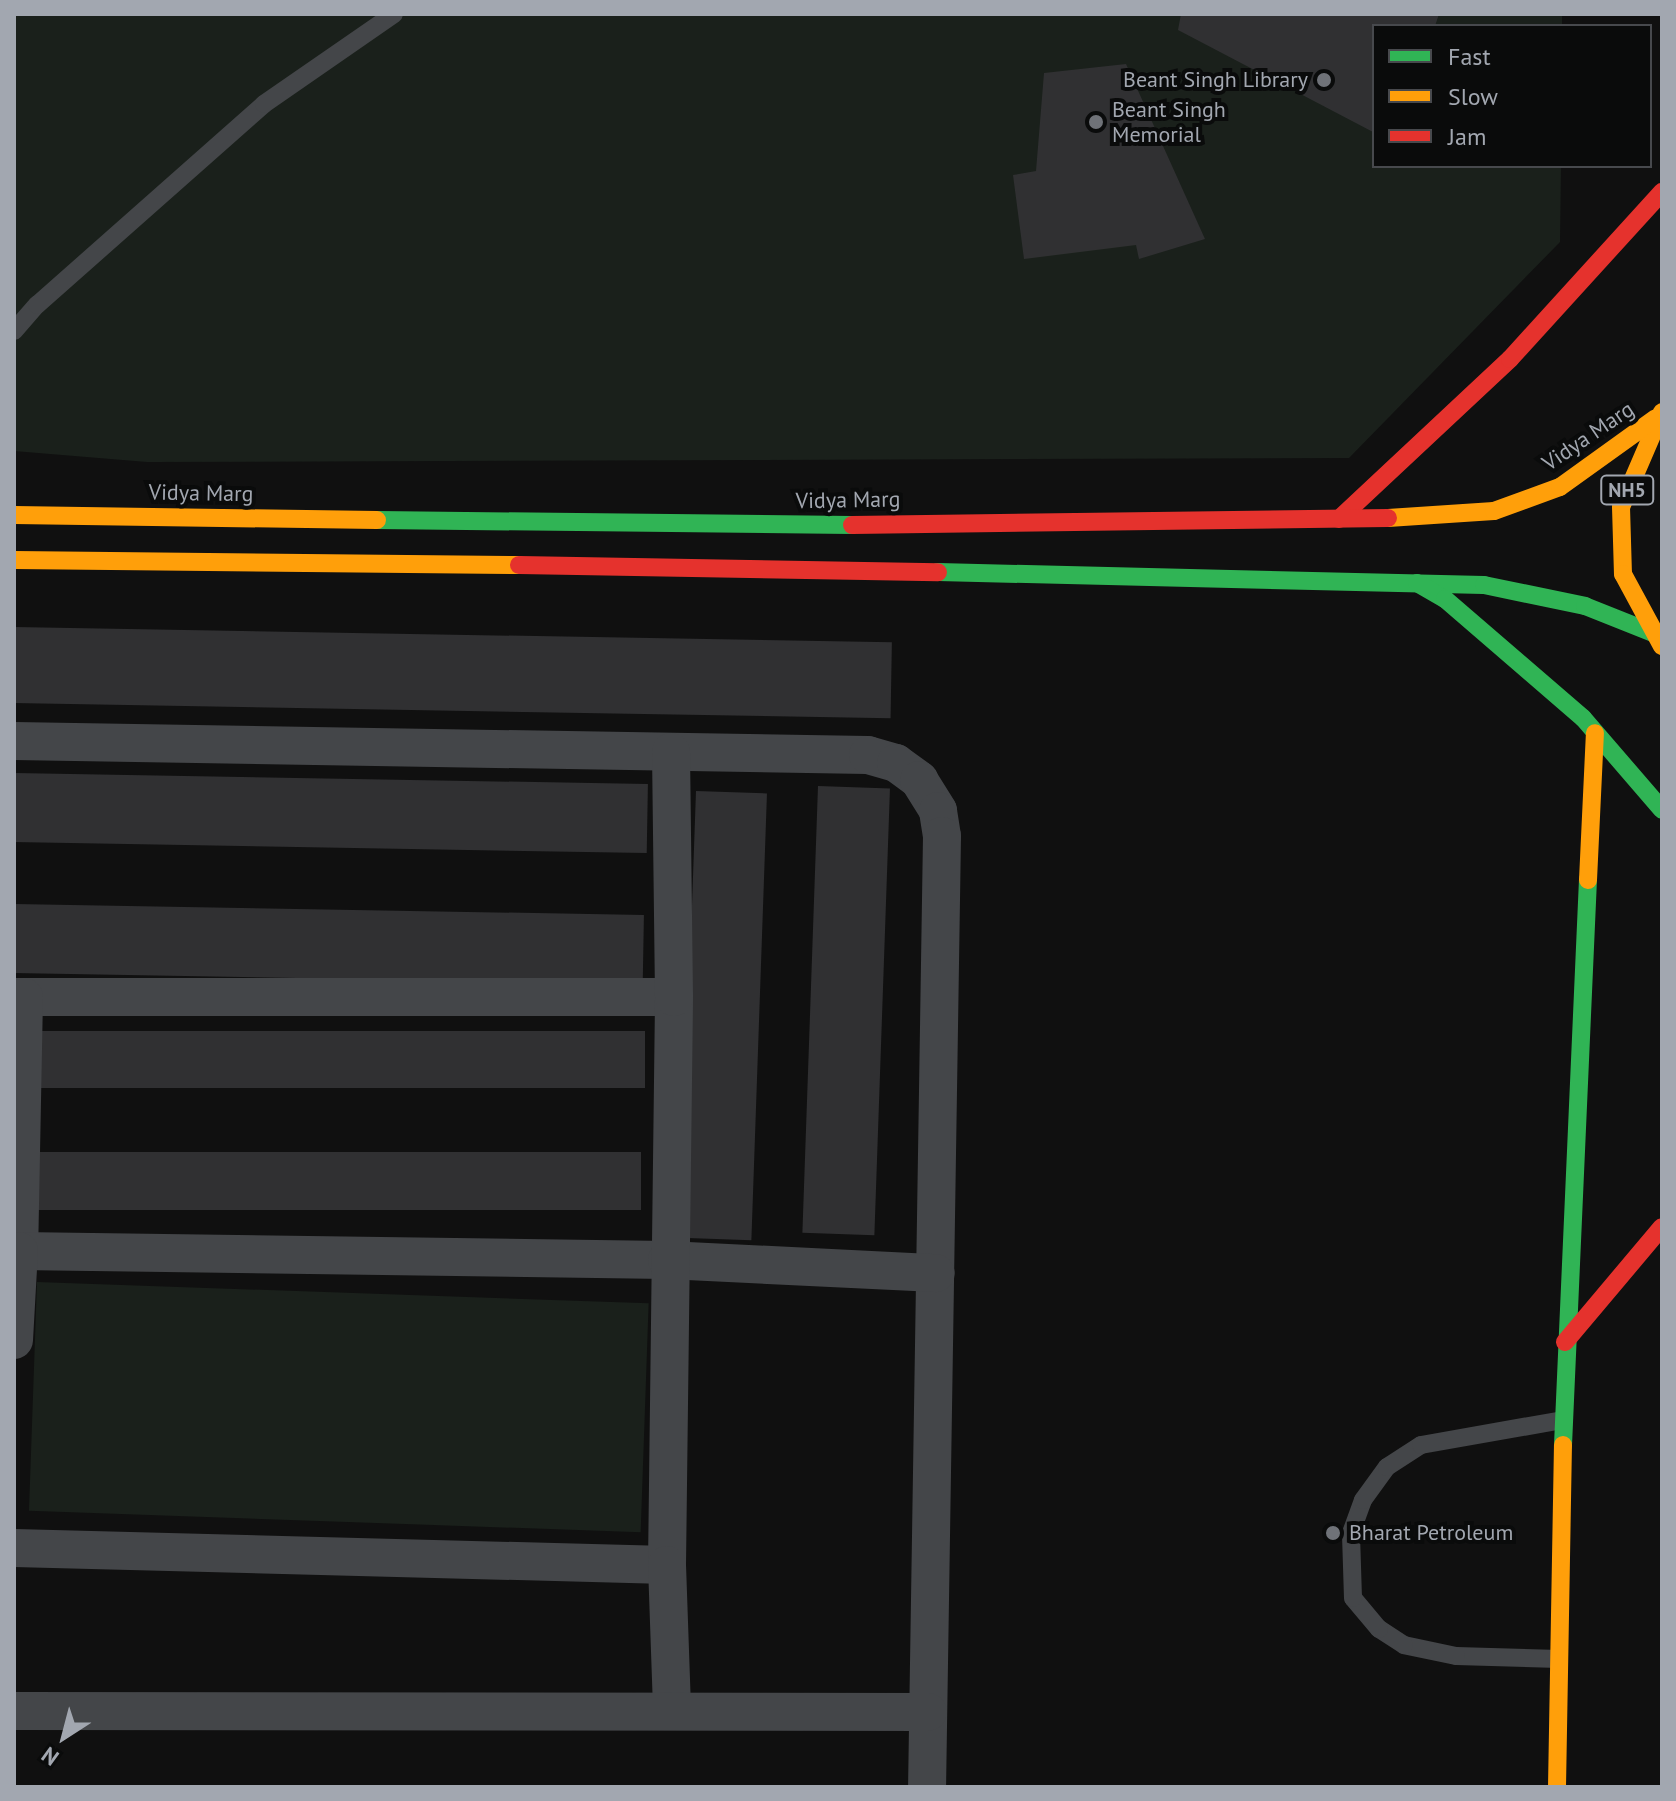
<!DOCTYPE html>
<html>
<head>
<meta charset="utf-8">
<style>
  body { margin:0 }
  #map { position:relative; width:1676px; height:1801px; overflow:hidden; background:#101010; font-family:"PT Sans",sans-serif }
  div>[style] { position:absolute }
  .green>* { inset:0; background:#1a201b; transform-origin:0 0 }
  .building>* { inset:0; background:#303032; transform-origin:0 0 }
  .lane>* { height:18px; margin:-9px; padding:0 9px; transform-origin:9px; border-radius:9px; background:#444649 }
  .street>* { height:38px; margin:-19px; padding:0 19px; transform-origin:19px; border-radius:19px; background:#444649 }
  .fast>* { height:18px; margin:-9px; padding:0 9px; transform-origin:9px; border-radius:9px; background:#30b455 }
  .slow>* { height:18px; margin:-9px; padding:0 9px; transform-origin:9px; border-radius:9px; background:#ff9f0a }
  .jam>* { height:18px; margin:-9px; padding:0 9px; transform-origin:9px; border-radius:9px; background:#e5322d }
  .dots>* { width:22px; height:22px; translate:-50% -50%; box-sizing:border-box; border:4px solid #0a0b0b; border-radius:50% }
  span { translate:-50% -50%; white-space:nowrap; text-align:center; line-height:1.15; -webkit-text-stroke:8px #0a0b0b; paint-order:stroke }
  .shield-label span { padding:2px 6px; background:#0a0b0b; border:2px solid; border-radius:6px; -webkit-text-stroke-width:0 }
  .shield-label { font-size:20px; color:#a2a7b0; font-weight:700 }
  .poi-label { font-size:22px; color:#a2a7b0 }
  .right { translate:-100% -50%; text-align:right }
  .left { translate:0 -50%; text-align:left }
  .street-label { font-size:22px; color:#a2a7b0 }
  .frame { position:absolute; inset:0; border:16px solid #a2a7b0; pointer-events:none }
  .legend { position:absolute; left:1372px; top:24px; width:280px; height:144px; box-sizing:border-box; background:#0a0b0b; border:2px solid #47494d; margin:0; padding:10px 14px; list-style:none; font-size:24px; color:#a2a7b0 }
  .legend li { display:flex; align-items:center; gap:16px; height:40px }
  .legend b { width:40px; border:2px solid #47494d }
  .north { position:absolute; left:24px; top:1697px; width:80px; height:80px; -webkit-text-stroke:6px #0a0b0b; paint-order:stroke; rotate:216deg; font-size:22px; font-weight:700; line-height:32px; text-align:center; color:#a2a7b0 }
  .north::after { content:''; display:block; margin:auto; width:28px; height:36px; background:#a2a7b0; clip-path:polygon(50% 0,100% 100%,50% 72%,0 100%) }
</style>
</head>
<body>
<div id="map">
  <div class="green">
    <i style="clip-path:polygon(14px 14px,1562px 14px,1562px 26px,1374px 26px,1374px 166px,1561px 166px,1560px 242px,1349px 458px,147px 462px,14px 451px)"></i>
    <i style="left:37px;top:1282px;width:612px;height:229px;rotate:2deg"></i>
  </div>
  <div class="building">
    <i style="clip-path:polygon(1181px 14px,1439px 14px,1435px 26px,1374px 26px,1373px 132px,1178px 30px)"></i>
    <i style="clip-path:polygon(1126px 64px,1205px 239px,1139px 259px,1136px 245px,1024px 259px,1013px 175px,1036px 171px,1044px 73px)"></i>
    <i style="left:14px;top:627px;width:878px;height:76px;rotate:1deg"></i>
    <i style="left:14px;top:773px;width:634px;height:69px;rotate:1deg"></i>
    <i style="left:818px;top:786px;width:72px;height:447px;rotate:2deg"></i>
    <i style="left:696px;top:791px;width:71px;height:447px;rotate:2deg"></i>
    <i style="left:14px;top:904px;width:630px;height:69px;rotate:1deg"></i>
    <i style="left:37px;top:1031px;width:608px;height:57px"></i>
    <i style="left:33px;top:1152px;width:608px;height:58px"></i>
  </div>
  <div class="lane">
    <i style="left:14px;top:331px;width:35px;rotate:-49deg"></i>
    <i style="left:37px;top:305px;width:303px;rotate:-41.5deg"></i>
    <i style="left:264px;top:104px;width:158px;rotate:-34.7deg"></i>
    <i style="left:1559px;top:1659px;width:103px;rotate:-178.3deg"></i>
    <i style="left:1456px;top:1656px;width:53px;rotate:-168.1deg"></i>
    <i style="left:1404px;top:1645px;width:30px;rotate:-147deg"></i>
    <i style="left:1379px;top:1629px;width:40px;rotate:-130deg"></i>
    <i style="left:1353px;top:1598px;width:65px;rotate:-91.8deg"></i>
    <i style="left:1351px;top:1533px;width:35px;rotate:-70deg"></i>
    <i style="left:1363px;top:1500px;width:41px;rotate:-54deg"></i>
    <i style="left:1387px;top:1467px;width:40px;rotate:-32.9deg"></i>
    <i style="left:1421px;top:1445px;width:144px;rotate:-10deg"></i>
  </div>
  <div class="street">
    <i style="left:14px;top:741px;width:854px;rotate:0.94deg"></i>
    <i style="left:868px;top:755px;width:29px;rotate:16deg"></i>
    <i style="left:896px;top:763px;width:29px;rotate:36deg"></i>
    <i style="left:919px;top:780px;width:36px;rotate:58deg"></i>
    <i style="left:938px;top:811px;width:25px;rotate:81deg"></i>
    <i style="left:942px;top:836px;width:951px;rotate:90.9deg"></i>
    <i style="left:14px;top:997px;width:660px"></i>
    <i style="left:24px;top:997px;width:254px;rotate:91.1deg"></i>
    <i style="left:19px;top:1251px;width:648px;rotate:0.8deg"></i>
    <i style="left:667px;top:1260px;width:269px;rotate:2.8deg"></i>
    <i style="left:14px;top:1340px;width:89px;rotate:-86.8deg"></i>
    <i style="left:14px;top:1548px;width:653px;rotate:1.49deg"></i>
    <i style="left:667px;top:1565px;width:568px;rotate:-89.29deg"></i>
    <i style="left:674px;top:997px;width:245px;rotate:-90.7deg"></i>
    <i style="left:667px;top:1565px;width:146px;rotate:88deg"></i>
    <i style="left:14px;top:1711px;width:914px;rotate:0.06deg"></i>
  </div>
  <div class="fast">
    <i style="left:377px;top:520px;width:475px;rotate:0.6deg"></i>
    <i style="left:938px;top:572px;width:546px;rotate:1.36deg"></i>
    <i style="left:1484px;top:585px;width:103px;rotate:11.7deg"></i>
    <i style="left:1585px;top:606px;width:73px;rotate:21.7deg"></i>
    <i style="left:1417px;top:583px;width:32px;rotate:30deg"></i>
    <i style="left:1445px;top:599px;width:182px;rotate:40.8deg"></i>
    <i style="left:1583px;top:718px;width:121px;rotate:49.3deg"></i>
    <i style="left:1563px;top:1445px;width:566px;rotate:-87.47deg"></i>
  </div>
  <div class="slow">
    <i style="left:1662px;top:412px;width:103px;rotate:113.3deg"></i>
    <i style="left:1621px;top:507px;width:67px;rotate:88.3deg"></i>
    <i style="left:1623px;top:574px;width:82px;rotate:61.6deg"></i>
    <i style="left:14px;top:515px;width:363px;rotate:0.8deg"></i>
    <i style="left:1388px;top:518px;width:106px;rotate:-3.8deg"></i>
    <i style="left:1494px;top:511px;width:70px;rotate:-20deg"></i>
    <i style="left:1560px;top:487px;width:118px;rotate:-35.7deg"></i>
    <i style="left:14px;top:560px;width:505px;rotate:0.57deg"></i>
    <i style="left:1588px;top:880px;width:147px;rotate:-87.3deg"></i>
    <i style="left:1557px;top:1787px;width:342px;rotate:-89deg"></i>
  </div>
  <div class="jam">
    <i style="left:1339px;top:519px;width:234px;rotate:-43.1deg"></i>
    <i style="left:1510px;top:359px;width:226px;rotate:-47.7deg"></i>
    <i style="left:852px;top:525px;width:536px;rotate:-0.75deg"></i>
    <i style="left:519px;top:565px;width:419px;rotate:1deg"></i>
    <i style="left:1565px;top:1342px;width:150px;rotate:-49.9deg"></i>
  </div>
  <div class="dots">
    <i style="left:1324px;top:80px;background:#6f7278"></i>
    <i style="left:1096px;top:122px;background:#6f7278"></i>
    <i style="left:1333px;top:1533px;background:#6f7278"></i>
  </div>
  <div class="shield-label">
    <span style="left:1627px;top:490px">NH5</span>
  </div>
  <div class="poi-label">
    <span class="right" style="left:1308px;top:80px">Beant Singh Library</span>
    <span class="left" style="left:1112px;top:122px">Beant Singh<br>Memorial</span>
    <span class="left" style="left:1349px;top:1533px">Bharat Petroleum</span>
  </div>
  <div class="street-label">
    <span style="left:1588px;top:436px;rotate:-34deg">Vidya Marg</span>
    <span style="left:201px;top:493px;rotate:1deg">Vidya Marg</span>
    <span style="left:848px;top:500px;rotate:-1deg">Vidya Marg</span>
  </div>
  <div class="frame"></div>
  <ul class="legend">
  <li><b style="height:10px;background:#30b455"></b>Fast</li>
  <li><b style="height:10px;background:#ff9f0a"></b>Slow</li>
  <li><b style="height:10px;background:#e5322d"></b>Jam</li>
  </ul>
  <div class="north">N</div>
</div>
</body>
</html>
